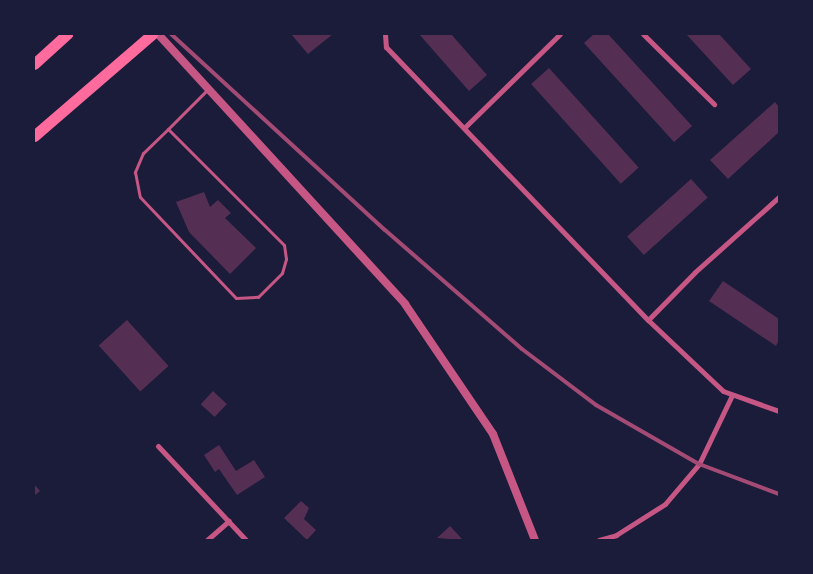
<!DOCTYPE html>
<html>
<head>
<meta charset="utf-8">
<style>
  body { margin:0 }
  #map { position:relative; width:813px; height:574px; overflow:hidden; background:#1b1b3a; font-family:Signika,sans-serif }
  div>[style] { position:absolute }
  .building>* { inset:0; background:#542f53; transform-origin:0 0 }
  .service>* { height:3px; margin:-1.5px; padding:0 1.5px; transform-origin:1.5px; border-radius:1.5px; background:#c65784 }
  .minor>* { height:5px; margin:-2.5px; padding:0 2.5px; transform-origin:2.5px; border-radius:2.5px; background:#c65784 }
  .tertiary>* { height:8px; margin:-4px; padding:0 4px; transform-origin:4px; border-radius:4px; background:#c65784 }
  .motorway>* { height:11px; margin:-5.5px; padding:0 5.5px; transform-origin:5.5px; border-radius:5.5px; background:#ff6b9d }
  .rail>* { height:4px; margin:-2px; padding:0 2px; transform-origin:2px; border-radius:2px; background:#a44b75 }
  span { translate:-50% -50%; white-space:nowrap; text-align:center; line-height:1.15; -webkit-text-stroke:4px #1b1b3a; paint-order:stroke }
  .frame { position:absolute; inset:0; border:35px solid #1b1b3a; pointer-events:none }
</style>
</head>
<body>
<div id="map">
  <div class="building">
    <i style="clip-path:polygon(291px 34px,333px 34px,308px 54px)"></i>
    <i style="clip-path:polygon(419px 34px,451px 34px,487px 75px,469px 91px)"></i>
    <i style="clip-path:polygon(594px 34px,608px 34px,692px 126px,674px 142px,584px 43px)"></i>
    <i style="clip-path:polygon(686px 34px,719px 34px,751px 69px,733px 85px)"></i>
    <i style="left:549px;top:68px;width:134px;height:24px;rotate:48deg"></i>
    <i style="clip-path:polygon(775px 102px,779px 107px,779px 132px,728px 179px,710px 160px)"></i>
    <i style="left:691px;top:179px;width:25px;height:86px;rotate:48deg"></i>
    <i style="clip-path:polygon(204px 192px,210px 207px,218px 200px,231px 213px,225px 218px,256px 248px,230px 274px,189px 232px,176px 202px)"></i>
    <i style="clip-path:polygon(723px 281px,779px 319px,779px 340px,776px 346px,709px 301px)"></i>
    <i style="left:127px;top:320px;width:62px;height:38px;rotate:48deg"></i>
    <i style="left:213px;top:391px;width:19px;height:18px;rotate:43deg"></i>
    <i style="clip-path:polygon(219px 445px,236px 471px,254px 460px,265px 477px,237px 495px,219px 469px,215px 472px,204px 455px)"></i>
    <i style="clip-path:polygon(34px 484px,40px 491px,34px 496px)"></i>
    <i style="clip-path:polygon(301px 501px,309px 508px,304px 519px,316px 530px,307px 540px,284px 518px)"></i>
    <i style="clip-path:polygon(450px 526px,463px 540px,437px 538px)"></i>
  </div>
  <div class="service">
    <i style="left:168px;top:129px;width:35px;rotate:136deg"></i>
    <i style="left:143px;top:153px;width:21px;rotate:113deg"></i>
    <i style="left:135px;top:172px;width:25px;rotate:79deg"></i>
    <i style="left:140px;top:197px;width:139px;rotate:46.5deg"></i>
    <i style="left:236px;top:298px;width:22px;rotate:-3deg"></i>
    <i style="left:258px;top:297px;width:34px;rotate:-45deg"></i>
    <i style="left:282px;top:273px;width:15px;rotate:-74deg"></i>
    <i style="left:286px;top:259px;width:14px;rotate:-98deg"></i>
    <i style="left:284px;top:245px;width:164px;rotate:-135deg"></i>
    <i style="left:168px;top:129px;width:55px;rotate:-45deg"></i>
  </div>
  <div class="minor">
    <i style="left:385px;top:34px;width:13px;rotate:86deg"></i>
    <i style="left:386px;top:47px;width:378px;rotate:46.2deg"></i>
    <i style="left:648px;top:320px;width:103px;rotate:43.4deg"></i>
    <i style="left:723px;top:391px;width:59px;rotate:19.7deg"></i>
    <i style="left:643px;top:34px;width:100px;rotate:44.6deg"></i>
    <i style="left:464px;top:128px;width:134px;rotate:-44.4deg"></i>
    <i style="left:648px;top:320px;width:67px;rotate:-45.6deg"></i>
    <i style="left:695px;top:272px;width:113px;rotate:-41.8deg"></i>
    <i style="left:158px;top:446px;width:129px;rotate:46.9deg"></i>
    <i style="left:207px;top:540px;width:29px;rotate:-41deg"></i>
    <i style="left:599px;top:540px;width:18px;rotate:-16deg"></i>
    <i style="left:616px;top:535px;width:58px;rotate:-32.3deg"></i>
    <i style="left:665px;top:504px;width:52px;rotate:-49.6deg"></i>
    <i style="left:699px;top:464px;width:76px;rotate:-64.4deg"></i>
  </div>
  <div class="tertiary">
    <i style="left:158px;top:34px;width:366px;rotate:47.5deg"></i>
    <i style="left:405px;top:304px;width:157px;rotate:55.9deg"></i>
    <i style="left:493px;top:434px;width:114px;rotate:68.4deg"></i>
  </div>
  <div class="motorway">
    <i style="left:34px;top:64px;width:45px;rotate:-42.3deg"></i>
    <i style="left:34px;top:136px;width:156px;rotate:-40.8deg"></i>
  </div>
  <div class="rail">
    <i style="left:171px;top:34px;width:290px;rotate:42.5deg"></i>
    <i style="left:385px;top:230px;width:181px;rotate:41deg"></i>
    <i style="left:522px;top:349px;width:93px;rotate:37.1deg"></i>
    <i style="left:596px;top:405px;width:119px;rotate:29.8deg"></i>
    <i style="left:699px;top:464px;width:85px;rotate:20.6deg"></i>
  </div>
  <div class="frame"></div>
</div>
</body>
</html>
